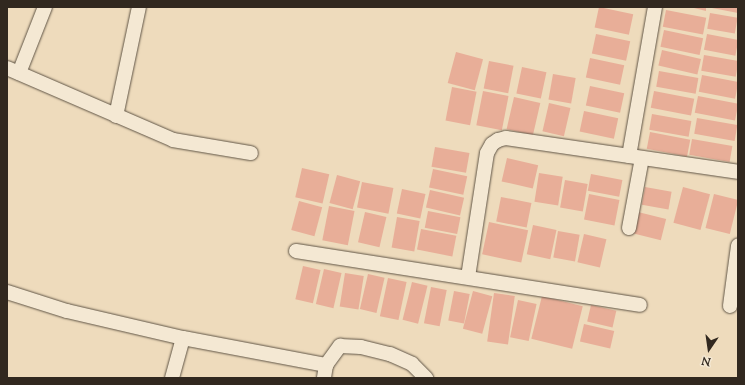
<!DOCTYPE html>
<html>
<head>
<meta charset="utf-8">
<style>
	body { margin:0 }
	#map { position:relative; width:745px; height:385px; overflow:hidden; background:#eedbbc; font-family:"Sorts Mill Goudy",serif }
	div>[style] { position:absolute }
	[style*='--x'] { left:calc(var(--x)*1px); top:calc(var(--y)*1px); width:calc(var(--w)*1px); rotate:calc(var(--a)*1deg) }
	.building>* { inset:0; background:#e8ae98; transform-origin:0 0 }
	.roads { filter:drop-shadow(0 0 1px #605546) drop-shadow(0 0 1px #605546) }
	.minor>* { height:14px; margin:-7px; padding:0 7px; transform-origin:7px; border-radius:7px; background:#f4e8d3 }
	span { translate:-50% -50%; white-space:nowrap; text-align:center; line-height:1.15; -webkit-text-stroke:4px #f4e8d3; paint-order:stroke }
	.frame { position:absolute; inset:0; border:8px solid #31281f; pointer-events:none }
	.north { position:absolute; left:689px; top:329px; width:40px; height:40px; -webkit-text-stroke:3px #f4e8d3; paint-order:stroke; rotate:193deg; font-size:11px; font-weight:700; line-height:16px; text-align:center; color:#31281f }
	.north::after { content:''; display:block; margin:auto; width:14px; height:18px; background:#31281f; clip-path:polygon(50% 0,100% 100%,50% 72%,0 100%) }
</style>
</head>
<body>
<div id="map">
	<div class="building">
		<i style="left:599px;top:7px;width:35px;height:21px;rotate:12deg"></i>
		<i style="clip-path:polygon(690px 7px,706px 7px,706px 11px)"></i>
		<i style="clip-path:polygon(712px 7px,738px 7px,738px 13px,712px 8px)"></i>
		<i style="left:666px;top:10px;width:41px;height:17px;rotate:11deg"></i>
		<i style="left:710px;top:13px;width:28px;height:16px;rotate:10deg"></i>
		<i style="left:664px;top:30px;width:40px;height:17px;rotate:12deg"></i>
		<i style="left:596px;top:34px;width:35px;height:20px;rotate:12deg"></i>
		<i style="left:707px;top:34px;width:32px;height:16px;rotate:11deg"></i>
		<i style="left:662px;top:50px;width:40px;height:16px;rotate:13deg"></i>
		<i style="left:456px;top:52px;width:28px;height:32px;rotate:15deg"></i>
		<i style="left:704px;top:55px;width:35px;height:16px;rotate:10deg"></i>
		<i style="left:590px;top:58px;width:35px;height:20px;rotate:12deg"></i>
		<i style="left:489px;top:61px;width:25px;height:28px;rotate:11deg"></i>
		<i style="left:522px;top:67px;width:25px;height:27px;rotate:12deg"></i>
		<i style="left:659px;top:71px;width:40px;height:16px;rotate:10deg"></i>
		<i style="left:553px;top:74px;width:23px;height:26px;rotate:10deg"></i>
		<i style="left:702px;top:75px;width:37px;height:17px;rotate:11deg"></i>
		<i style="left:590px;top:86px;width:35px;height:20px;rotate:12deg"></i>
		<i style="left:452px;top:87px;width:25px;height:34px;rotate:11deg"></i>
		<i style="left:483px;top:91px;width:26px;height:35px;rotate:11deg"></i>
		<i style="left:654px;top:91px;width:41px;height:17px;rotate:11deg"></i>
		<i style="left:698px;top:96px;width:41px;height:17px;rotate:11deg"></i>
		<i style="left:514px;top:97px;width:27px;height:33px;rotate:13deg"></i>
		<i style="left:549px;top:103px;width:22px;height:29px;rotate:13deg"></i>
		<i style="left:584px;top:111px;width:35px;height:21px;rotate:12deg"></i>
		<i style="left:652px;top:114px;width:40px;height:16px;rotate:10deg"></i>
		<i style="left:697px;top:118px;width:41px;height:16px;rotate:10deg"></i>
		<i style="left:650px;top:132px;width:41px;height:17px;rotate:11deg"></i>
		<i style="left:692px;top:139px;width:41px;height:16px;rotate:10deg"></i>
		<i style="left:435px;top:147px;width:35px;height:20px;rotate:10deg"></i>
		<i style="left:507px;top:158px;width:32px;height:24px;rotate:13deg"></i>
		<i style="left:302px;top:168px;width:28px;height:30px;rotate:13deg"></i>
		<i style="left:433px;top:169px;width:35px;height:19px;rotate:12deg"></i>
		<i style="left:539px;top:173px;width:24px;height:29px;rotate:9deg"></i>
		<i style="left:591px;top:174px;width:32px;height:17px;rotate:11deg"></i>
		<i style="left:337px;top:175px;width:24px;height:29px;rotate:15deg"></i>
		<i style="left:565px;top:180px;width:23px;height:28px;rotate:10deg"></i>
		<i style="left:362px;top:182px;width:32px;height:26px;rotate:11deg"></i>
		<i style="left:645px;top:187px;width:27px;height:18px;rotate:10deg"></i>
		<i style="left:683px;top:187px;width:28px;height:37px;rotate:15deg"></i>
		<i style="left:402px;top:189px;width:24px;height:25px;rotate:12deg"></i>
		<i style="left:430px;top:190px;width:35px;height:18px;rotate:13deg"></i>
		<i style="left:589px;top:194px;width:31px;height:26px;rotate:11deg"></i>
		<i style="left:714px;top:194px;width:25px;height:35px;rotate:14deg"></i>
		<i style="left:501px;top:197px;width:31px;height:25px;rotate:11deg"></i>
		<i style="left:299px;top:201px;width:24px;height:30px;rotate:15deg"></i>
		<i style="left:329px;top:206px;width:26px;height:35px;rotate:11deg"></i>
		<i style="left:428px;top:211px;width:33px;height:17px;rotate:11deg"></i>
		<i style="left:365px;top:212px;width:22px;height:31px;rotate:13deg"></i>
		<i style="left:638px;top:212px;width:29px;height:22px;rotate:14deg"></i>
		<i style="left:397px;top:217px;width:23px;height:31px;rotate:10deg"></i>
		<i style="left:489px;top:222px;width:40px;height:33px;rotate:12deg"></i>
		<i style="left:533px;top:225px;width:24px;height:30px;rotate:12deg"></i>
		<i style="left:421px;top:229px;width:36px;height:21px;rotate:11deg"></i>
		<i style="left:558px;top:231px;width:22px;height:27px;rotate:10deg"></i>
		<i style="left:584px;top:234px;width:23px;height:29px;rotate:13deg"></i>
		<i style="left:303px;top:266px;width:18px;height:34px;rotate:13deg"></i>
		<i style="left:324px;top:269px;width:18px;height:36px;rotate:13deg"></i>
		<i style="left:345px;top:273px;width:19px;height:34px;rotate:9deg"></i>
		<i style="left:368px;top:274px;width:17px;height:36px;rotate:13deg"></i>
		<i style="left:388px;top:278px;width:19px;height:39px;rotate:12deg"></i>
		<i style="left:412px;top:282px;width:16px;height:39px;rotate:14deg"></i>
		<i style="left:431px;top:287px;width:16px;height:37px;rotate:11deg"></i>
		<i style="left:454px;top:291px;width:16px;height:30px;rotate:11deg"></i>
		<i style="left:473px;top:291px;width:20px;height:39px;rotate:15deg"></i>
		<i style="left:494px;top:293px;width:21px;height:49px;rotate:8deg"></i>
		<i style="left:542px;top:296px;width:42px;height:44px;rotate:14deg"></i>
		<i style="left:518px;top:300px;width:19px;height:38px;rotate:12deg"></i>
		<i style="left:591px;top:305px;width:26px;height:17px;rotate:13deg"></i>
		<i style="left:584px;top:324px;width:31px;height:18px;rotate:13deg"></i>
	</div>
	<div class="roads">
		<div class="minor">
			<i style="--x:7;--y:68;--w:181;--a:23.4"></i>
			<i style="--x:173;--y:140;--w:79;--a:9.5"></i>
			<i style="--x:19;--y:73;--w:71;--a:-68.5"></i>
			<i style="--x:116;--y:116;--w:111;--a:-78.1"></i>
			<i style="--x:629;--y:156;--w:151;--a:-80.1"></i>
			<i style="--x:629;--y:228;--w:71;--a:-79.5"></i>
			<i style="--x:296;--y:251;--w:348;--a:8.9"></i>
			<i style="--x:468;--y:277;--w:125;--a:-81.3"></i>
			<i style="--x:487;--y:153;--w:10;--a:-61"></i>
			<i style="--x:492;--y:144;--w:7;--a:-34"></i>
			<i style="--x:498;--y:140;--w:8;--a:-14"></i>
			<i style="--x:506;--y:138;--w:234;--a:8.3"></i>
			<i style="--x:7;--y:292;--w:63;--a:17.6"></i>
			<i style="--x:67;--y:311;--w:119;--a:13.1"></i>
			<i style="--x:183;--y:338;--w:146;--a:10.7"></i>
			<i style="--x:326;--y:365;--w:13;--a:99"></i>
			<i style="--x:730;--y:306;--w:61;--a:-82.4"></i>
			<i style="--x:326;--y:365;--w:24;--a:-54"></i>
			<i style="--x:340;--y:346;--w:21;--a:3"></i>
			<i style="--x:361;--y:347;--w:30;--a:14"></i>
			<i style="--x:390;--y:354;--w:24;--a:24"></i>
			<i style="--x:412;--y:364;--w:20;--a:45"></i>
			<i style="--x:172;--y:378;--w:41;--a:-74.6"></i>
		</div>
	</div>
	<div class="frame"></div>
	<div class="north">N</div>
</div>
</body>
</html>
